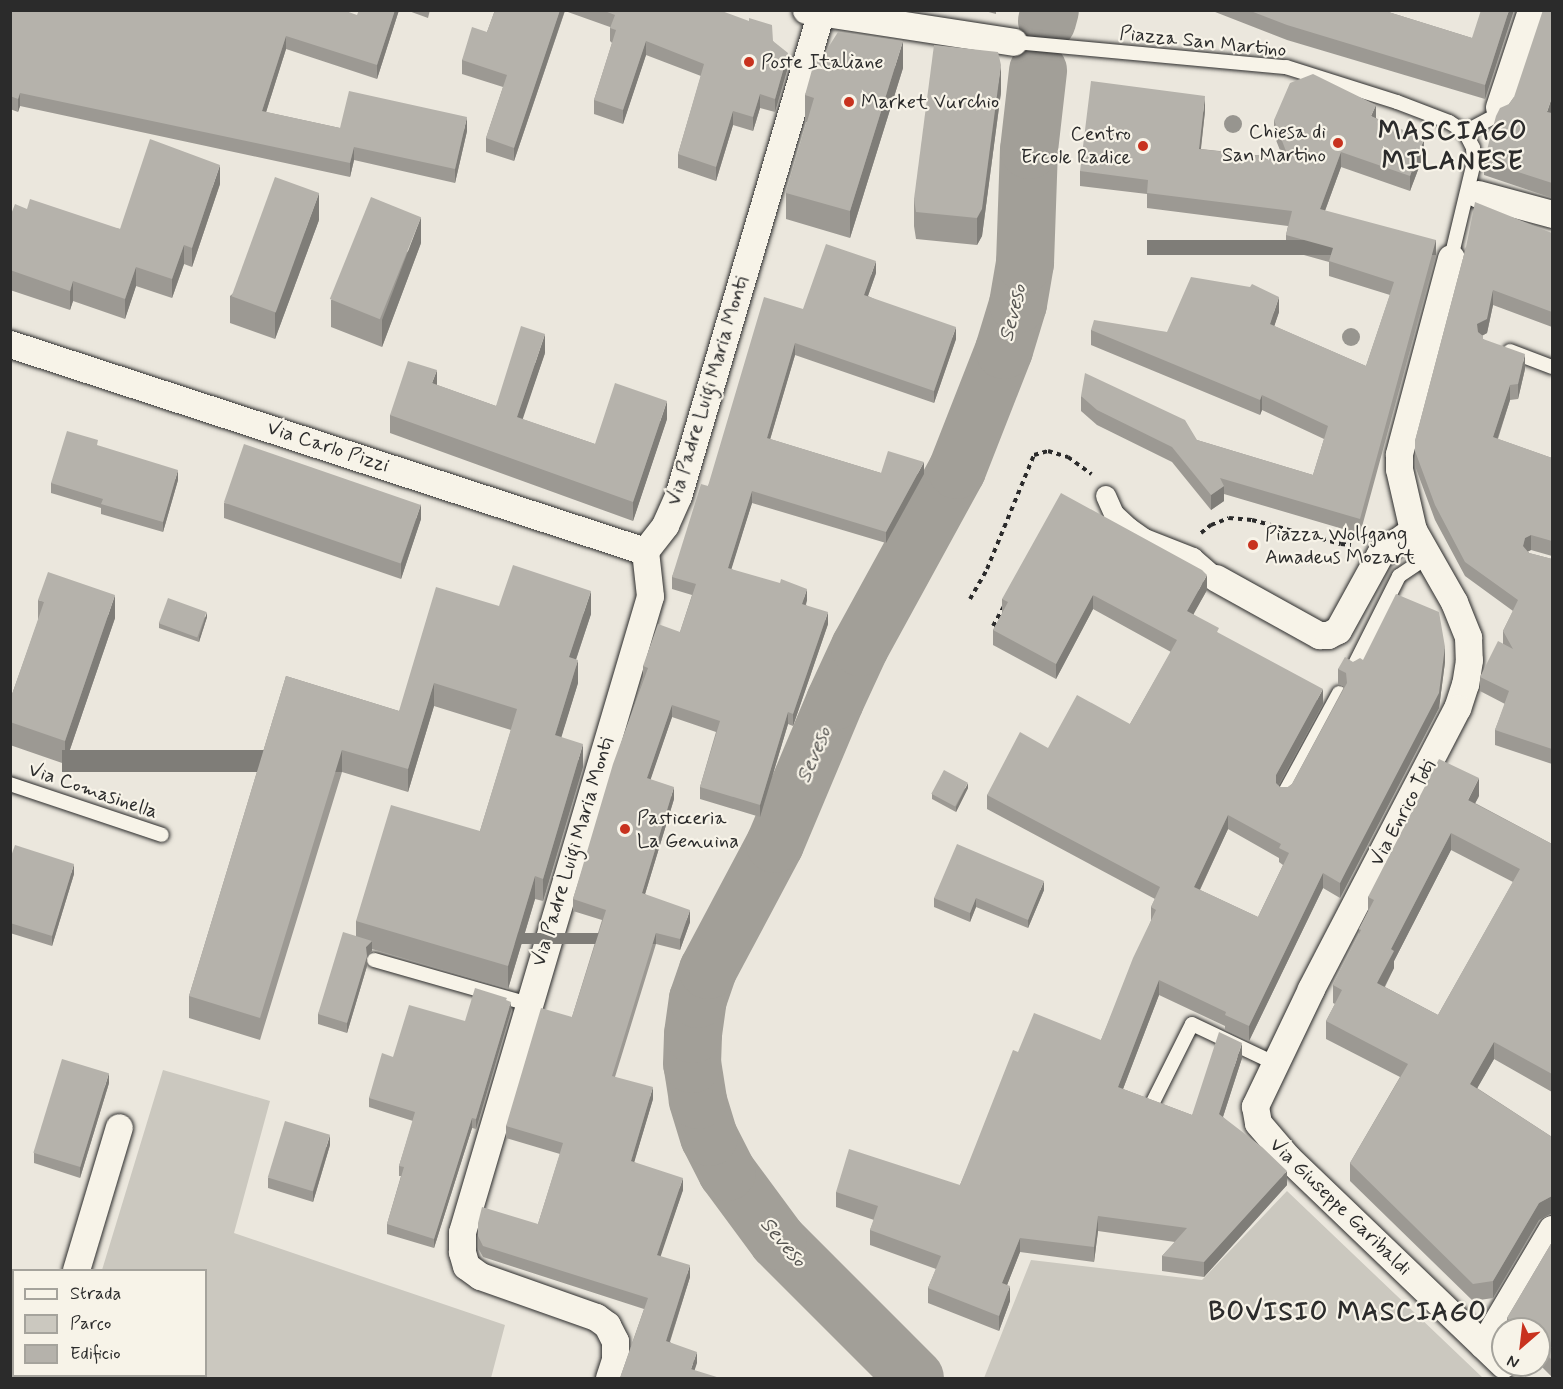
<!DOCTYPE html>
<html>
<head>
<meta charset="utf-8">
<style>
	body { margin:0 }
	#map { position:relative; width:1563px; height:1389px; overflow:hidden; background:#ebe7dd; font-family:Mynerve,sans-serif }
	div>[style] { position:absolute }
	[style*='--x'] { left:calc(var(--x)*1px); top:calc(var(--y)*1px); width:calc(var(--w)*1px); rotate:calc(var(--a)*1deg) }
	.green>* { inset:0; background:#cbc8bf }
	.river>* { height:58px; margin:-29px; padding:0 29px; transform-origin:29px; border-radius:29px; background:#a29f98 }
	.path>* { height:4px; margin-top:-2px; transform-origin:0; background:repeating-linear-gradient(90deg,#2b2b2b 0 4.5px,transparent 0 9px) }
	.roads { filter:drop-shadow(0 0 2px #2b2b2b) drop-shadow(0 0 2px #2b2b2b) }
	.service>* { height:14px; margin:-7px; padding:0 7px; transform-origin:7px; border-radius:7px; background:#f7f3e8 }
	.pedestrian>* { height:20px; margin:-10px; padding:0 10px; transform-origin:10px; border-radius:10px; background:#f7f3e8 }
	.minor>* { height:27px; margin:-13.5px; padding:0 13.5px; transform-origin:13.5px; border-radius:13.5px; background:#f7f3e8 }
	.trees>* { width:18px; height:18px; margin:-9px; border-radius:50%; background:#97958f }
	.wall>* { inset:0; background:#9c9993 }
	.shaded-wall>* { inset:0; background:#7f7d78; transform-origin:0 0 }
	.building>* { inset:0; background:#b5b2ab; transform-origin:0 0 }
	.dots>* { width:16px; height:16px; translate:-50% -50%; box-sizing:border-box; border:3px solid #f7f3e8; border-radius:50% }
	span { translate:-50% -50%; white-space:nowrap; text-align:center; line-height:1.15; -webkit-text-stroke:4.5px #f7f3e8; paint-order:stroke }
	.street-label { font-size:20px; color:#2b2b2b }
	.poi-label { font-size:20px; color:#2b2b2b }
	.left { translate:0 -50%; text-align:left }
	.right { translate:-100% -50%; text-align:right }
	.water-label { font-size:21px; color:#555451; font-style:italic }
	.district-label { font-size:26px; color:#2b2b2b; font-weight:700; letter-spacing:1.5px }
	.frame { position:absolute; inset:0; border:12px solid #2b2b2b; pointer-events:none }
	.legend { position:absolute; left:12px; top:1269px; width:195px; height:108px; box-sizing:border-box; background:#f7f3e8; border:2px solid #a5a39c; margin:0; padding:8px 10px; list-style:none; font-size:18px; color:#2b2b2b }
	.legend li { display:flex; align-items:center; gap:12px; height:30px }
	.legend b { width:30px; border:2px solid #a5a39c }
	.north { position:absolute; left:1491px; top:1317px; width:60px; height:60px; box-sizing:border-box; background:#f7f3e8; border:2px solid #a5a39c; border-radius:50%; rotate:208deg; font-size:16px; font-weight:700; line-height:24px; text-align:center; color:#2b2b2b }
	.north::after { content:''; display:block; margin:auto; width:21px; height:27px; background:#c8321e; clip-path:polygon(50% 0,100% 100%,50% 72%,0 100%) }
</style>
</head>
<body>
<div id="map">
	<div class="green">
		<i style="clip-path:polygon(163px 1070px,270px 1101px,234px 1233px,505px 1325px,491px 1378px,69px 1378px,70px 1376px,206px 1376px,206px 1270px,102px 1270px)"></i>
		<i style="clip-path:polygon(1287px 1191px,1483px 1378px,984px 1378px,1031px 1260px,1202px 1280px)"></i>
	</div>
	<div class="river">
		<i style="--x:1047;--y:21;--w:11;--a:-75"></i>
		<i style="--x:915;--y:1378;--w:194;--a:-135"></i>
		<i style="--x:778;--y:1241;--w:86;--a:-126.5"></i>
		<i style="--x:727;--y:1172;--w:39;--a:-117"></i>
		<i style="--x:709;--y:1137;--w:39;--a:-107"></i>
		<i style="--x:698;--y:1100;--w:36;--a:-99"></i>
		<i style="--x:692;--y:1064;--w:30;--a:-88"></i>
		<i style="--x:693;--y:1034;--w:35;--a:-82"></i>
		<i style="--x:698;--y:999;--w:31;--a:-71"></i>
		<i style="--x:708;--y:970;--w:143;--a:-62"></i>
		<i style="--x:775;--y:844;--w:155;--a:-67.2"></i>
		<i style="--x:835;--y:701;--w:60;--a:-65.2"></i>
		<i style="--x:860;--y:647;--w:202;--a:-61.3"></i>
		<i style="--x:957;--y:470;--w:129;--a:-68.6"></i>
		<i style="--x:1004;--y:350;--w:48;--a:-73.1"></i>
		<i style="--x:1018;--y:304;--w:42;--a:-80.3"></i>
		<i style="--x:1025;--y:263;--w:113;--a:-88"></i>
		<i style="--x:1029;--y:150;--w:80;--a:-83.5"></i>
	</div>
	<div class="path">
		<i style="--x:1201;--y:533;--w:13;--a:-39"></i>
		<i style="--x:1211;--y:525;--w:19;--a:-21"></i>
		<i style="--x:1229;--y:518;--w:23;--a:5"></i>
		<i style="--x:1252;--y:520;--w:92;--a:15.1"></i>
		<i style="--x:1341;--y:544;--w:10;--a:6"></i>
		<i style="--x:970;--y:599;--w:34;--a:-60"></i>
		<i style="--x:987;--y:569;--w:123;--a:-67.6"></i>
		<i style="--x:1034;--y:455;--w:15;--a:-16"></i>
		<i style="--x:1048;--y:451;--w:21;--a:17"></i>
		<i style="--x:1068;--y:457;--w:29;--a:36"></i>
		<i style="--x:993;--y:626;--w:23;--a:-61"></i>
	</div>
	<div class="roads">
		<div class="service">
			<i style="--x:1014;--y:42;--w:273;--a:5.3"></i>
			<i style="--x:1286;--y:67;--w:116;--a:17.5"></i>
			<i style="--x:1397;--y:102;--w:56;--a:21"></i>
			<i style="--x:1449;--y:122;--w:19;--a:32"></i>
			<i style="--x:1465;--y:132;--w:18;--a:63"></i>
			<i style="--x:1473;--y:148;--w:14;--a:86"></i>
			<i style="--x:1474;--y:162;--w:99;--a:103.5"></i>
			<i style="--x:1465;--y:132;--w:32;--a:-28"></i>
			<i style="--x:1493;--y:117;--w:12;--a:-59"></i>
			<i style="--x:1510;--y:351;--w:45;--a:20.9"></i>
			<i style="--x:1353;--y:668;--w:103;--a:-63.4"></i>
			<i style="--x:1399;--y:576;--w:34;--a:-34"></i>
			<i style="--x:10;--y:784;--w:160;--a:18.5"></i>
			<i style="--x:1284;--y:794;--w:115;--a:-61.4"></i>
			<i style="--x:374;--y:960;--w:160;--a:15.9"></i>
			<i style="--x:1153;--y:1102;--w:87;--a:-63.4"></i>
			<i style="--x:1192;--y:1024;--w:91;--a:25.4"></i>
		</div>
		<div class="pedestrian">
			<i style="--x:1106;--y:496;--w:20;--a:66"></i>
			<i style="--x:1114;--y:514;--w:21;--a:43"></i>
			<i style="--x:1129;--y:528;--w:19;--a:35"></i>
			<i style="--x:1145;--y:539;--w:52;--a:21.6"></i>
			<i style="--x:1193;--y:558;--w:30;--a:41"></i>
		</div>
		<div class="minor">
			<i style="--x:806;--y:10;--w:210;--a:8.7"></i>
			<i style="--x:1499;--y:107;--w:102;--a:-71.7"></i>
			<i style="--x:1478;--y:194;--w:77;--a:15.1"></i>
			<i style="--x:1451;--y:258;--w:203;--a:104.9"></i>
			<i style="--x:1399;--y:454;--w:15;--a:90"></i>
			<i style="--x:1399;--y:469;--w:63;--a:77.1"></i>
			<i style="--x:1413;--y:530;--w:83;--a:60.3"></i>
			<i style="--x:1454;--y:602;--w:38;--a:68"></i>
			<i style="--x:1468;--y:637;--w:23;--a:88"></i>
			<i style="--x:1469;--y:660;--w:24;--a:99"></i>
			<i style="--x:1465;--y:684;--w:25;--a:108"></i>
			<i style="--x:1457;--y:708;--w:317;--a:117.5"></i>
			<i style="--x:1311;--y:989;--w:130;--a:115.6"></i>
			<i style="--x:1255;--y:1106;--w:17;--a:80"></i>
			<i style="--x:1258;--y:1123;--w:46;--a:49.4"></i>
			<i style="--x:1288;--y:1158;--w:298;--a:43.8"></i>
			<i style="--x:10;--y:344;--w:668;--a:18.06"></i>
			<i style="--x:1216;--y:578;--w:118;--a:29"></i>
			<i style="--x:1319;--y:635;--w:9;--a:0"></i>
			<i style="--x:1328;--y:635;--w:11;--a:-27"></i>
			<i style="--x:1338;--y:630;--w:87;--a:-61.1"></i>
			<i style="--x:1380;--y:554;--w:41;--a:-36"></i>
			<i style="--x:76;--y:1270;--w:149;--a:-73.3"></i>
			<i style="--x:1483;--y:1345;--w:135;--a:-59.3"></i>
			<i style="--x:44;--y:1378;--w:2;--a:-63"></i>
			<i style="--x:609;--y:1378;--w:20;--a:-72"></i>
			<i style="--x:615;--y:1359;--w:18;--a:-90"></i>
			<i style="--x:615;--y:1341;--w:18;--a:-117"></i>
			<i style="--x:607;--y:1325;--w:14;--a:-144"></i>
			<i style="--x:596;--y:1317;--w:123;--a:-160.5"></i>
			<i style="--x:480;--y:1276;--w:17;--a:-144"></i>
			<i style="--x:466;--y:1266;--w:15;--a:-106"></i>
			<i style="--x:462;--y:1252;--w:20;--a:-90"></i>
			<i style="--x:462;--y:1232;--w:663;--a:-73.53"></i>
			<i style="--x:650;--y:596;--w:45;--a:-96.3"></i>
			<i style="--x:645;--y:551;--w:33;--a:-52"></i>
			<i style="--x:665;--y:525;--w:32;--a:-66"></i>
			<i style="--x:678;--y:496;--w:502;--a:-73.55"></i>
		</div>
	</div>
	<div class="trees">
		<i style="left:1233px;top:124px"></i>
		<i style="left:1351px;top:337px"></i>
	</div>
	<div class="wall">
		<i style="clip-path:polygon(10px 10px,357px 15px,399px 10px,377px 79px,286px 49px,266px 112px,340px 128px,467px 131px,455px 183px,354px 160px,350px 177px,20px 106px,18px 112px,10px 109px)"></i>
		<i style="clip-path:polygon(406px 10px,430px 10px,428px 18px)"></i>
		<i style="clip-path:polygon(495px 10px,719px 10px,773px 41px,788px 67px,775px 112px,760px 108px,753px 131px,733px 125px,716px 181px,678px 168px,678px 154px,701px 76px,646px 55px,623px 124px,594px 114px,594px 100px,612px 43px,610px 41px,610px 27px,565px 11px,514px 161px,486px 152px,486px 138px,503px 87px,462px 74px,462px 60px,487px 32px)"></i>
		<i style="clip-path:polygon(981px 10px,996px 10px,996px 14px)"></i>
		<i style="clip-path:polygon(1210px 10px,1382px 10px,1472px 38px,1514px 10px,1485px 99px,1287px 40px)"></i>
		<i style="clip-path:polygon(819px 62px,903px 68px,850px 238px,786px 219px,786px 193px,807px 122px,805px 122px,805px 95px)"></i>
		<i style="clip-path:polygon(1001px 92px,982px 236px,977px 245px,916px 239px,914px 226px,914px 199px)"></i>
		<i style="clip-path:polygon(1514px 97px,1552px 113px,1552px 198px,1484px 175px,1484px 161px,1509px 104px)"></i>
		<i style="clip-path:polygon(1205px 111px,1201px 149px,1283px 158px,1274px 135px,1274px 120px,1376px 118px,1424px 154px,1410px 191px,1341px 167px,1325px 211px,1436px 255px,1360px 534px,1224px 494px,1224px 501px,1211px 510px,1172px 462px,1097px 425px,1081px 411px,1081px 396px,1197px 440px,1313px 475px,1324px 439px,1262px 410px,1260px 415px,1091px 345px,1091px 330px,1167px 332px,1279px 312px,1274px 326px,1366px 366px,1390px 295px,1329px 276px,1329px 262px,1286px 250px,1286px 235px,1288px 226px,1147px 208px,1147px 194px,1080px 186px,1080px 171px)"></i>
		<i style="clip-path:polygon(220px 184px,192px 267px,184px 264px,172px 298px,136px 286px,125px 319px,73px 301px,70px 310px,10px 290px,10px 217px,27px 209px,120px 229px)"></i>
		<i style="clip-path:polygon(319px 220px,275px 339px,230px 323px,230px 296px)"></i>
		<i style="clip-path:polygon(1552px 233px,1552px 327px,1493px 305px,1487px 333px,1482px 336px,1483px 339px,1525px 369px,1518px 399px,1510px 400px,1498px 439px,1552px 458px,1552px 556px,1531px 550px,1528px 551px,1529px 553px,1552px 559px,1552px 764px,1495px 745px,1495px 730px,1505px 704px,1480px 691px,1480px 677px,1503px 644px,1503px 631px,1513px 611px,1465px 576px,1435px 520px,1415px 466px,1415px 441px,1466px 247px)"></i>
		<i style="clip-path:polygon(421px 243px,382px 347px,331px 327px,331px 300px)"></i>
		<i style="clip-path:polygon(876px 273px,868px 296px,956px 339px,934px 403px,795px 355px,770px 439px,881px 473px,924px 474px,886px 543px,752px 503px,731px 569px,807px 600px,806px 605px,828px 624px,793px 726px,788px 724px,760px 817px,700px 799px,700px 787px,716px 732px,672px 717px,650px 780px,674px 799px,645px 894px,690px 922px,680px 950px,656px 944px,615px 1077px,653px 1099px,634px 1162px,683px 1190px,660px 1256px,690px 1277px,670px 1342px,697px 1363px,620px 1378px,644px 1309px,483px 1257px,478px 1248px,478px 1223px,538px 1224px,560px 1154px,506px 1138px,506px 1126px,572px 1017px,602px 920px,573px 911px,573px 899px,643px 678px,643px 666px,680px 632px,692px 595px,672px 589px,672px 577px,708px 486px,803px 309px)"></i>
		<i style="clip-path:polygon(545px 353px,522px 419px,595px 444px,667px 419px,633px 521px,390px 433px,390px 415px,437px 385px,496px 406px)"></i>
		<i style="clip-path:polygon(98px 446px,178px 480px,163px 532px,101px 514px,101px 508px,51px 493px,51px 483px)"></i>
		<i style="clip-path:polygon(224px 503px,421px 519px,401px 579px,224px 518px)"></i>
		<i style="clip-path:polygon(evenodd,1207px 590px,1193px 614px,1219px 634px,1323px 704px,1278px 786px,1280px 787px,1288px 787px,1292px 784px,1344px 687px,1338px 684px,1338px 669px,1353px 662px,1363px 660px,1445px 662px,1439px 708px,1340px 898px,1323px 888px,1249px 1041px,1225px 1030px,1225px 1026px,1159px 995px,1123px 1089px,1192px 1115px,1242px 1058px,1223px 1117px,1287px 1185px,1204px 1277px,1162px 1271px,1162px 1256px,1175px 1242px,1098px 1231px,1094px 1262px,1020px 1252px,1007px 1285px,1010px 1301px,999px 1331px,928px 1303px,928px 1288px,936px 1269px,870px 1245px,870px 1230px,874px 1220px,836px 1207px,836px 1192px,960px 1185px,1018px 1052px,1101px 1040px,1151px 921px,1151px 907px,1155px 899px,987px 809px,987px 795px,1048px 748px,1130px 724px,1171px 652px,1093px 609px,1056px 679px,993px 645px,993px 630px,1002px 614px,1002px 599px,1207px 590px,1228px 829px,1279px 858px,1279px 862px,1283px 865px,1258px 917px,1200px 890px,1228px 829px)"></i>
		<i style="clip-path:polygon(38px 600px,115px 618px,65px 764px,10px 745px,10px 700px,38px 621px)"></i>
		<i style="clip-path:polygon(499px 606px,591px 614px,576px 660px,578px 683px,561px 737px,583px 767px,543px 901px,535px 899px,508px 989px,372px 949px,372px 951px,367px 955px,367px 966px,347px 1033px,318px 1024px,318px 1014px,356px 936px,356px 921px,480px 831px,511px 730px,434px 706px,408px 792px,342px 772px,260px 1040px,189px 1018px,189px 996px,286px 676px,399px 711px)"></i>
		<i style="clip-path:polygon(207px 617px,199px 642px,159px 628px,159px 623px)"></i>
		<i style="clip-path:polygon(968px 788px,956px 812px,932px 799px,932px 794px)"></i>
		<i style="clip-path:polygon(evenodd,1479px 796px,1475px 803px,1552px 844px,1552px 1092px,1494px 1059px,1477px 1088px,1552px 1137px,1552px 1214px,1539px 1220px,1493px 1298px,1473px 1301px,1350px 1181px,1350px 1163px,1400px 1077px,1326px 1039px,1326px 1021px,1335px 1004px,1333px 1003px,1333px 985px,1359px 935px,1359px 929px,1368px 911px,1368px 897px,1479px 796px,1451px 850px,1513px 882px,1438px 1015px,1385px 987px,1394px 968px,1394px 961px,1451px 850px)"></i>
		<i style="clip-path:polygon(10px 859px,74px 874px,52px 946px,10px 933px)"></i>
		<i style="clip-path:polygon(1044px 890px,1028px 928px,976px 907px,970px 922px,934px 907px,934px 898px)"></i>
		<i style="clip-path:polygon(507px 1001px,511px 1011px,476px 1129px,472px 1128px,434px 1248px,387px 1234px,387px 1224px,401px 1176px,399px 1176px,399px 1166px,413px 1121px,369px 1107px,369px 1098px,393px 1057px)"></i>
		<i style="clip-path:polygon(109px 1083px,80px 1178px,34px 1163px,34px 1153px)"></i>
		<i style="clip-path:polygon(330px 1145px,313px 1202px,268px 1188px,268px 1178px)"></i>
		<i style="clip-path:polygon(1552px 1242px,1552px 1377px,1539px 1364px,1539px 1329px,1507px 1329px,1507px 1318px)"></i>
	</div>
	<div class="shaded-wall">
		<i style="clip-path:polygon(395px 10px,399px 10px,377px 79px,377px 65px)"></i>
		<i style="clip-path:polygon(560px 10px,565px 10px,514px 161px,514px 148px)"></i>
		<i style="clip-path:polygon(1509px 10px,1514px 10px,1485px 99px,1485px 85px)"></i>
		<i style="clip-path:polygon(286px 36px,286px 49px,262px 125px,262px 111px)"></i>
		<i style="clip-path:polygon(646px 41px,646px 55px,623px 124px,623px 110px)"></i>
		<i style="clip-path:polygon(903px 41px,903px 68px,850px 238px,850px 211px)"></i>
		<i style="clip-path:polygon(788px 53px,788px 67px,775px 112px,775px 99px)"></i>
		<i style="clip-path:polygon(1001px 65px,1001px 92px,982px 236px,977px 245px,977px 218px)"></i>
		<i style="clip-path:polygon(20px 93px,20px 106px,18px 112px,18px 99px)"></i>
		<i style="clip-path:polygon(760px 94px,760px 108px,753px 131px,753px 117px)"></i>
		<i style="clip-path:polygon(1205px 96px,1205px 111px,1199px 164px,1199px 149px)"></i>
		<i style="clip-path:polygon(1552px 97px,1552px 112px,1547px 127px,1547px 112px)"></i>
		<i style="clip-path:polygon(1376px 105px,1376px 120px,1371px 116px)"></i>
		<i style="clip-path:polygon(733px 111px,733px 125px,716px 181px,716px 167px)"></i>
		<i style="clip-path:polygon(467px 117px,467px 131px,455px 183px,455px 169px)"></i>
		<i style="clip-path:polygon(1424px 139px,1424px 154px,1410px 191px,1410px 176px)"></i>
		<i style="clip-path:polygon(354px 147px,354px 160px,350px 177px,350px 163px)"></i>
		<i style="clip-path:polygon(1341px 152px,1341px 167px,1320px 224px,1320px 209px)"></i>
		<i style="clip-path:polygon(220px 165px,220px 184px,192px 267px,192px 248px)"></i>
		<i style="clip-path:polygon(319px 193px,319px 220px,275px 339px,275px 312px)"></i>
		<i style="clip-path:polygon(421px 217px,421px 243px,382px 347px,382px 320px)"></i>
		<i style="left:1436px;top:240px;width:15px;height:289px;rotate:90deg"></i>
		<i style="clip-path:polygon(184px 245px,184px 264px,172px 298px,172px 279px)"></i>
		<i style="clip-path:polygon(876px 261px,876px 273px,864px 307px,864px 295px)"></i>
		<i style="clip-path:polygon(136px 267px,136px 286px,125px 319px,125px 299px)"></i>
		<i style="clip-path:polygon(73px 281px,73px 301px,70px 310px,70px 291px)"></i>
		<i style="clip-path:polygon(1493px 290px,1493px 305px,1487px 333px,1477px 338px,1477px 324px)"></i>
		<i style="clip-path:polygon(1279px 297px,1279px 312px,1270px 339px,1270px 324px)"></i>
		<i style="clip-path:polygon(956px 327px,956px 339px,934px 403px,934px 391px)"></i>
		<i style="clip-path:polygon(545px 334px,545px 353px,517px 436px,517px 417px)"></i>
		<i style="clip-path:polygon(795px 343px,795px 355px,767px 450px,767px 438px)"></i>
		<i style="clip-path:polygon(1525px 354px,1525px 369px,1518px 399px,1518px 384px)"></i>
		<i style="clip-path:polygon(437px 370px,437px 389px,432px 383px)"></i>
		<i style="clip-path:polygon(1510px 385px,1510px 400px,1493px 452px,1493px 437px)"></i>
		<i style="clip-path:polygon(1262px 395px,1262px 410px,1260px 415px,1260px 400px)"></i>
		<i style="clip-path:polygon(667px 401px,667px 419px,633px 521px,633px 502px)"></i>
		<i style="clip-path:polygon(924px 462px,924px 474px,886px 543px,886px 532px)"></i>
		<i style="clip-path:polygon(178px 470px,178px 480px,163px 532px,163px 522px)"></i>
		<i style="clip-path:polygon(1224px 486px,1224px 501px,1211px 510px,1211px 495px)"></i>
		<i style="clip-path:polygon(752px 491px,752px 503px,728px 580px,728px 568px)"></i>
		<i style="clip-path:polygon(421px 504px,421px 519px,401px 579px,401px 564px)"></i>
		<i style="clip-path:polygon(1531px 535px,1531px 550px,1525px 553px,1523px 546px,1525px 538px)"></i>
		<i style="clip-path:polygon(1207px 575px,1207px 590px,1187px 626px,1187px 611px)"></i>
		<i style="clip-path:polygon(807px 589px,807px 600px,802px 615px,802px 604px)"></i>
		<i style="clip-path:polygon(591px 591px,591px 614px,569px 680px,569px 657px)"></i>
		<i style="clip-path:polygon(115px 595px,115px 618px,65px 764px,65px 741px)"></i>
		<i style="clip-path:polygon(1093px 595px,1093px 609px,1056px 679px,1056px 664px)"></i>
		<i style="clip-path:polygon(207px 612px,207px 617px,199px 642px,199px 637px)"></i>
		<i style="clip-path:polygon(828px 612px,828px 624px,793px 726px,793px 714px)"></i>
		<i style="clip-path:polygon(1445px 647px,1445px 662px,1439px 708px,1340px 898px,1340px 883px)"></i>
		<i style="clip-path:polygon(578px 660px,578px 683px,555px 758px,555px 735px)"></i>
		<i style="clip-path:polygon(434px 683px,434px 706px,408px 792px,408px 769px)"></i>
		<i style="clip-path:polygon(1323px 689px,1323px 704px,1276px 790px,1276px 775px)"></i>
		<i style="clip-path:polygon(672px 705px,672px 717px,647px 790px,647px 778px)"></i>
		<i style="clip-path:polygon(788px 712px,788px 724px,760px 817px,760px 805px)"></i>
		<i style="clip-path:polygon(583px 744px,583px 767px,543px 901px,543px 879px)"></i>
		<i style="left:342px;top:750px;width:22px;height:280px;rotate:90deg"></i>
		<i style="clip-path:polygon(1479px 778px,1479px 796px,1468px 817px,1468px 800px)"></i>
		<i style="clip-path:polygon(968px 783px,968px 788px,956px 812px,956px 807px)"></i>
		<i style="clip-path:polygon(674px 787px,674px 799px,642px 904px,642px 893px)"></i>
		<i style="clip-path:polygon(1228px 815px,1228px 829px,1194px 902px,1194px 887px)"></i>
		<i style="clip-path:polygon(1451px 833px,1451px 850px,1394px 961px,1394px 968px,1377px 1001px,1377px 983px,1391px 949px)"></i>
		<i style="clip-path:polygon(74px 864px,74px 874px,52px 946px,52px 936px)"></i>
		<i style="clip-path:polygon(1323px 873px,1323px 888px,1249px 1041px,1249px 1026px)"></i>
		<i style="clip-path:polygon(535px 876px,535px 899px,508px 989px,508px 966px)"></i>
		<i style="clip-path:polygon(1044px 881px,1044px 890px,1028px 928px,1028px 920px)"></i>
		<i style="clip-path:polygon(976px 898px,976px 907px,970px 922px,970px 913px)"></i>
		<i style="clip-path:polygon(690px 910px,690px 922px,680px 950px,680px 939px)"></i>
		<i style="left:656px;top:933px;width:11px;height:150px;rotate:90deg"></i>
		<i style="clip-path:polygon(372px 941px,372px 951px,366px 957px,366px 947px)"></i>
		<i style="clip-path:polygon(367px 956px,367px 966px,347px 1033px,347px 1023px)"></i>
		<i style="clip-path:polygon(1159px 980px,1159px 995px,1118px 1102px,1118px 1087px)"></i>
		<i style="clip-path:polygon(511px 1002px,511px 1011px,476px 1129px,476px 1119px)"></i>
		<i style="clip-path:polygon(1494px 1042px,1494px 1059px,1470px 1101px,1470px 1084px)"></i>
		<i style="clip-path:polygon(1242px 1043px,1242px 1058px,1219px 1129px,1219px 1114px)"></i>
		<i style="clip-path:polygon(109px 1073px,109px 1083px,80px 1178px,80px 1168px)"></i>
		<i style="clip-path:polygon(653px 1087px,653px 1099px,631px 1173px,631px 1161px)"></i>
		<i style="clip-path:polygon(472px 1118px,472px 1128px,434px 1248px,434px 1239px)"></i>
		<i style="clip-path:polygon(330px 1135px,330px 1145px,313px 1202px,313px 1192px)"></i>
		<i style="clip-path:polygon(1287px 1171px,1287px 1185px,1204px 1277px,1204px 1262px)"></i>
		<i style="clip-path:polygon(683px 1178px,683px 1190px,657px 1267px,657px 1255px)"></i>
		<i style="clip-path:polygon(1552px 1196px,1552px 1213px,1539px 1220px,1493px 1298px,1493px 1281px,1539px 1203px)"></i>
		<i style="clip-path:polygon(1098px 1216px,1098px 1231px,1094px 1262px,1094px 1247px)"></i>
		<i style="clip-path:polygon(1020px 1238px,1020px 1252px,1002px 1298px,1002px 1283px)"></i>
		<i style="clip-path:polygon(690px 1265px,690px 1277px,666px 1353px,666px 1341px)"></i>
		<i style="clip-path:polygon(1010px 1286px,1010px 1301px,999px 1331px,999px 1316px)"></i>
		<i style="clip-path:polygon(697px 1352px,697px 1363px,692px 1378px,691px 1369px)"></i>
	</div>
	<div class="building">
		<i style="clip-path:polygon(10px 10px,343px 10px,357px 15px,359px 10px,395px 10px,377px 65px,286px 36px,262px 111px,340px 128px,349px 91px,467px 117px,455px 169px,354px 147px,350px 163px,20px 93px,18px 99px,10px 96px)"></i>
		<i style="clip-path:polygon(495px 10px,560px 10px,514px 148px,486px 138px,507px 75px,462px 60px,472px 27px,487px 32px)"></i>
		<i style="clip-path:polygon(602px 10px,719px 10px,749px 21px,749px 18px,772px 25px,773px 41px,788px 53px,775px 99px,760px 94px,753px 117px,733px 111px,716px 167px,678px 154px,704px 64px,646px 41px,623px 110px,594px 100px,616px 30px,610px 28px,615px 15px)"></i>
		<i style="clip-path:polygon(1248px 10px,1382px 10px,1472px 38px,1481px 10px,1509px 10px,1485px 85px,1287px 25px)"></i>
		<i style="clip-path:polygon(1543px 10px,1552px 10px,1552px 97px,1547px 112px,1552px 113px,1552px 183px,1484px 161px,1496px 116px,1500px 108px,1509px 104px,1514px 97px)"></i>
		<i style="clip-path:polygon(838px 32px,903px 41px,850px 211px,786px 193px,814px 98px,805px 95px,815px 59px,819px 62px)"></i>
		<i style="clip-path:polygon(934px 45px,998px 52px,1001px 65px,982px 209px,977px 218px,916px 212px,914px 199px)"></i>
		<i style="clip-path:polygon(1313px 74px,1376px 105px,1371px 116px,1424px 139px,1410px 176px,1341px 152px,1320px 209px,1436px 240px,1360px 519px,1220px 478px,1224px 486px,1211px 495px,1172px 447px,1097px 410px,1081px 396px,1085px 373px,1185px 420px,1197px 440px,1313px 475px,1328px 426px,1262px 395px,1260px 400px,1091px 330px,1094px 320px,1167px 332px,1191px 277px,1250px 287px,1252px 284px,1279px 297px,1270px 324px,1366px 366px,1394px 282px,1329px 261px,1333px 248px,1286px 235px,1292px 211px,1147px 193px,1148px 180px,1080px 171px,1091px 81px,1205px 96px,1199px 149px,1289px 159px,1274px 120px,1290px 83px)"></i>
		<i style="clip-path:polygon(150px 139px,220px 165px,192px 248px,184px 245px,172px 279px,136px 267px,125px 299px,73px 281px,70px 291px,10px 270px,10px 217px,15px 204px,27px 209px,30px 199px,120px 229px)"></i>
		<i style="left:275px;top:177px;width:47px;height:127px;rotate:20deg"></i>
		<i style="left:371px;top:197px;width:54px;height:110px;rotate:22deg"></i>
		<i style="clip-path:polygon(1475px 202px,1552px 233px,1552px 312px,1493px 290px,1487px 319px,1477px 324px,1478px 332px,1483px 336px,1483px 339px,1525px 354px,1518px 384px,1510px 385px,1493px 437px,1552px 458px,1552px 541px,1531px 535px,1525px 538px,1523px 546px,1529px 553px,1552px 559px,1552px 749px,1495px 730px,1509px 691px,1480px 677px,1498px 641px,1513px 649px,1503px 631px,1518px 600px,1465px 562px,1435px 505px,1415px 451px,1415px 441px,1466px 247px)"></i>
		<i style="clip-path:polygon(826px 244px,876px 261px,864px 295px,956px 327px,934px 391px,795px 343px,767px 438px,881px 473px,888px 451px,924px 462px,886px 532px,752px 491px,728px 568px,780px 583px,781px 579px,807px 589px,802px 604px,828px 612px,793px 714px,788px 712px,760px 805px,700px 787px,720px 721px,672px 705px,647px 778px,674px 787px,642px 893px,690px 910px,680px 939px,656px 933px,612px 1076px,653px 1087px,631px 1161px,683px 1178px,657px 1255px,690px 1265px,666px 1341px,697px 1352px,691px 1369px,720px 1378px,620px 1378px,648px 1298px,483px 1246px,478px 1236px,478px 1223px,482px 1207px,538px 1224px,563px 1143px,506px 1126px,541px 1008px,572px 1017px,606px 910px,573px 899px,613px 764px,648px 668px,643px 666px,658px 624px,680px 632px,696px 584px,672px 577px,701px 484px,708px 486px,764px 297px,803px 309px)"></i>
		<i style="clip-path:polygon(521px 326px,545px 334px,517px 417px,595px 444px,615px 383px,667px 401px,633px 502px,390px 415px,408px 361px,437px 370px,432px 383px,496px 406px)"></i>
		<i style="clip-path:polygon(67px 431px,98px 440px,97px 445px,178px 470px,163px 522px,101px 504px,103px 499px,51px 483px)"></i>
		<i style="left:244px;top:444px;width:187px;height:62px;rotate:19deg"></i>
		<i style="clip-path:polygon(evenodd,1061px 493px,1202px 570px,1207px 575px,1187px 611px,1219px 628px,1217px 632px,1323px 689px,1276px 775px,1276px 783px,1280px 787px,1288px 787px,1292px 784px,1347px 683px,1346px 673px,1338px 669px,1345px 657px,1353px 662px,1360px 658px,1363px 660px,1396px 594px,1439px 612px,1445px 647px,1439px 693px,1340px 883px,1323px 873px,1249px 1026px,1225px 1015px,1226px 1012px,1159px 980px,1118px 1087px,1192px 1115px,1219px 1032px,1242px 1043px,1219px 1114px,1262px 1147px,1287px 1171px,1204px 1262px,1162px 1256px,1187px 1228px,1098px 1216px,1094px 1247px,1020px 1238px,1002px 1283px,1010px 1286px,999px 1316px,928px 1288px,941px 1256px,870px 1230px,878px 1206px,836px 1192px,849px 1149px,960px 1185px,1013px 1050px,1018px 1052px,1034px 1013px,1101px 1040px,1133px 958px,1156px 910px,1151px 907px,1160px 887px,987px 795px,1020px 732px,1048px 748px,1077px 695px,1130px 724px,1177px 640px,1093px 595px,1056px 664px,993px 630px,1008px 602px,1002px 599px,1061px 493px,1228px 815px,1281px 844px,1279px 848px,1289px 853px,1258px 917px,1194px 887px,1228px 815px)"></i>
		<i style="clip-path:polygon(513px 565px,591px 591px,569px 657px,578px 660px,555px 735px,583px 744px,543px 879px,535px 876px,508px 966px,356px 921px,391px 805px,480px 831px,517px 709px,434px 683px,408px 769px,342px 750px,260px 1018px,189px 996px,286px 676px,399px 711px,436px 587px,499px 606px)"></i>
		<i style="clip-path:polygon(48px 572px,115px 595px,65px 741px,10px 722px,10px 700px,44px 602px,38px 600px)"></i>
		<i style="left:168px;top:598px;width:41px;height:27px;rotate:20deg"></i>
		<i style="clip-path:polygon(evenodd,1439px 759px,1479px 778px,1468px 800px,1552px 844px,1552px 1074px,1494px 1042px,1470px 1084px,1552px 1137px,1552px 1196px,1539px 1203px,1493px 1281px,1473px 1284px,1350px 1163px,1408px 1064px,1326px 1021px,1342px 990px,1333px 985px,1361px 930px,1359px 929px,1374px 900px,1368px 897px,1439px 759px,1451px 833px,1520px 869px,1438px 1015px,1377px 983px,1394px 951px,1391px 949px,1451px 833px)"></i>
		<i style="left:944px;top:770px;width:27px;height:27px;rotate:28deg"></i>
		<i style="clip-path:polygon(957px 844px,1044px 881px,1028px 920px,976px 898px,970px 913px,934px 898px)"></i>
		<i style="clip-path:polygon(15px 845px,74px 864px,52px 936px,10px 923px,10px 859px)"></i>
		<i style="clip-path:polygon(343px 932px,372px 941px,366px 947px,367px 956px,347px 1023px,318px 1014px)"></i>
		<i style="clip-path:polygon(475px 988px,507px 998px,506px 1000px,511px 1002px,476px 1119px,472px 1118px,434px 1239px,387px 1224px,404px 1167px,399px 1166px,415px 1112px,369px 1098px,382px 1053px,393px 1057px,409px 1005px,465px 1021px)"></i>
		<i style="left:62px;top:1059px;width:49px;height:98px;rotate:17deg"></i>
		<i style="left:285px;top:1121px;width:47px;height:59px;rotate:17deg"></i>
		<i style="clip-path:polygon(1552px 1242px,1552px 1360px,1539px 1347px,1539px 1329px,1519px 1329px,1507px 1318px)"></i>
		<i style="clip-path:polygon(10px 1296px,14px 1297px,14px 1376px,25px 1376px,24px 1378px,10px 1378px)"></i>
	</div>
	<div class="dots">
		<i style="left:749px;top:62px;background:#c8321e"></i>
		<i style="left:849px;top:102px;background:#c8321e"></i>
		<i style="left:1338px;top:143px;background:#c8321e"></i>
		<i style="left:1143px;top:146px;background:#c8321e"></i>
		<i style="left:1253px;top:545px;background:#c8321e"></i>
		<i style="left:625px;top:829px;background:#c8321e"></i>
	</div>
	<div class="street-label">
		<span style="left:1203px;top:42px;rotate:6deg">Piazza San Martino</span>
		<span style="left:708px;top:391px;rotate:-73deg">Via Padre Luigi Maria Monti</span>
		<span style="left:328px;top:447px;rotate:18deg">Via Carlo Pizzi</span>
		<span style="left:93px;top:791px;rotate:19deg">Via Comasinella</span>
		<span style="left:1403px;top:813px;rotate:-62deg">Via Enrico Toti</span>
		<span style="left:573px;top:852px;rotate:-73deg">Via Padre Luigi Maria Monti</span>
		<span style="left:1340px;top:1207px;rotate:44deg">Via Giuseppe Garibaldi</span>
	</div>
	<div class="poi-label">
		<span class="left" style="left:761px;top:62px">Poste Italiane</span>
		<span class="left" style="left:861px;top:102px">Market Vurchio</span>
		<span class="right" style="left:1326px;top:144px">Chiesa di<br>San Martino</span>
		<span class="right" style="left:1131px;top:146px">Centro<br>Ercole Radice</span>
		<span class="left" style="left:1265px;top:546px">Piazza Wolfgang<br>Amadeus Mozart</span>
		<span class="left" style="left:637px;top:830px">Pasticceria<br>La Genuina</span>
	</div>
	<div class="water-label">
		<span style="left:1013px;top:313px;rotate:-76deg">Seveso</span>
		<span style="left:814px;top:755px;rotate:-67deg">Seveso</span>
		<span style="left:783px;top:1242px;rotate:49deg">Seveso</span>
	</div>
	<div class="district-label">
		<span style="left:1453px;top:148px">MASCIAGO<br>MILANESE</span>
		<span style="left:1348px;top:1314px">BOVISIO MASCIAGO</span>
	</div>
	<div class="frame"></div>
	<ul class="legend">
	<li><b style="height:8px;background:#f7f3e8"></b>Strada</li>
	<li><b style="height:16px;background:#cbc8bf"></b>Parco</li>
	<li><b style="height:16px;background:#b5b2ab"></b>Edificio</li>
	</ul>
	<div class="north">N</div>
</div>
</body>
</html>
